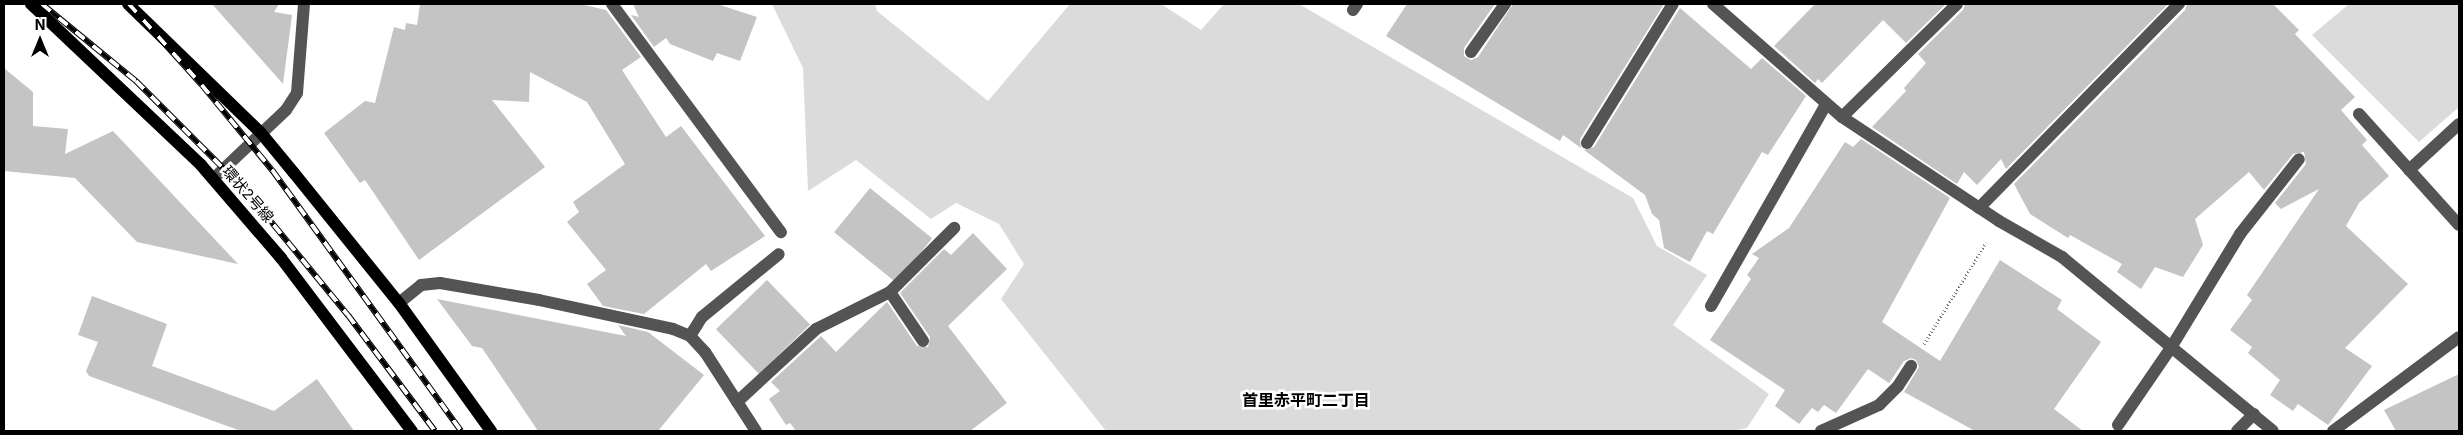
<!DOCTYPE html>
<html>
<head>
<meta charset="utf-8">
<style>
	body { margin:0 }
	#map { position:relative; width:2463px; height:435px; overflow:hidden; background:#fff; font-family:Inter,"Noto Sans JP",sans-serif }
	div>[style] { position:absolute }
	[style*='--x'] { left:calc(var(--x)*1px); top:calc(var(--y)*1px); width:calc(var(--w)*1px); rotate:calc(var(--a)*1deg) }
	.green>* { inset:0; background:#dbdbdb }
	.building>* { inset:0; background:#c4c4c4; transform-origin:0 0 }
	.path>* { height:3px; margin-top:-1.5px; transform-origin:0; background:repeating-linear-gradient(90deg,#767676 0 1px,transparent 0 3.5px) }
	.minor>* { height:12px; margin:-6px; padding:0 6px; transform-origin:6px; border-radius:6px; background:#545454 }
	.major>* { height:12px; margin:-6px; padding:0 6px; transform-origin:6px; border-radius:6px; background:#000 }
	.rail>* { height:5.5px; margin-top:-2.75px; transform-origin:0; background:repeating-linear-gradient(90deg,#fff 0 11px,#000 0 22px); box-sizing:border-box; border-block:1px solid #000 }
	span { translate:-50% -50%; white-space:nowrap; text-align:center; line-height:1.15; -webkit-text-stroke:5px #fff; paint-order:stroke }
	.street-label { font-size:15px; color:#000 }
	.neighbourhood-label { font-size:16px; color:#000; font-weight:700 }
	.frame { position:absolute; inset:0; border:5px solid #000; pointer-events:none }
	.north { position:absolute; left:15px; top:15px; width:50px; height:50px; -webkit-text-stroke:4px #fff; paint-order:stroke; rotate:0deg; font-size:14px; font-weight:700; line-height:20px; text-align:center; color:#000 }
	.north::after { content:''; display:block; margin:auto; width:18px; height:22px; background:#000; clip-path:polygon(50% 0,100% 100%,50% 72%,0 100%) }
</style>
</head>
<body>
<div id="map">
	<div class="green">
		<i style="clip-path:polygon(772px 4px,875px 4px,877px 11px,988px 101px,1070px 4px,1161px 4px,1201px 30px,1224px 4px,1299px 4px,1633px 198px,1657px 246px,1707px 275px,1673px 325px,1769px 394px,1747px 428px,1732px 431px,1106px 431px,1001px 299px,1024px 264px,999px 224px,956px 203px,931px 219px,856px 160px,808px 191px,803px 68px)"></i>
		<i style="clip-path:polygon(2349px 4px,2459px 4px,2459px 107px,2419px 142px,2312px 35px)"></i>
	</div>
	<div class="building">
		<i style="clip-path:polygon(212px 4px,279px 4px,274px 12px,292px 15px,283px 84px)"></i>
		<i style="clip-path:polygon(420px 4px,580px 4px,606px 10px,641px 57px,622px 70px,666px 137px,681px 126px,765px 236px,711px 271px,706px 264px,644px 314px,603px 306px,587px 284px,606px 270px,567px 222px,579px 212px,573px 202px,625px 164px,587px 102px,530px 72px,529px 102px,492px 100px,545px 167px,419px 260px,365px 180px,360px 183px,324px 133px,365px 101px,375px 103px,394px 27px,405px 30px,406px 23px,417px 25px)"></i>
		<i style="clip-path:polygon(633px 4px,717px 4px,757px 17px,740px 61px,717px 53px,713px 61px,670px 44px,666px 38px,654px 47px,631px 15px,639px 17px)"></i>
		<i style="clip-path:polygon(1407px 4px,1495px 4px,1464px 48px,1464px 56px,1471px 60px,1478px 57px,1513px 4px,1664px 4px,1580px 139px,1581px 148px,1563px 135px,1560px 141px,1386px 36px)"></i>
		<i style="clip-path:polygon(1815px 4px,1946px 4px,1906px 43px,1883px 20px,1822px 83px,1818px 79px,1815px 83px,1774px 46px)"></i>
		<i style="clip-path:polygon(1965px 4px,2168px 4px,2006px 169px,2001px 159px,1977px 185px,1964px 172px,1957px 184px,1872px 127px,1906px 91px,1904px 88px,1926px 63px,1918px 54px,1963px 10px)"></i>
		<i style="clip-path:polygon(2187px 4px,2273px 4px,2299px 30px,2295px 34px,2355px 97px,2341px 110px,2367px 140px,2362px 145px,2389px 176px,2359px 203px,2346px 226px,2408px 284px,2345px 348px,2372px 366px,2328px 425px,2298px 404px,2293px 411px,2270px 395px,2280px 380px,2248px 353px,2252px 347px,2230px 330px,2252px 300px,2247px 295px,2319px 189px,2281px 209px,2275px 203px,2306px 164px,2304px 152px,2293px 154px,2264px 190px,2249px 172px,2195px 219px,2203px 245px,2183px 277px,2155px 267px,2141px 289px,2117px 272px,2122px 264px,2070px 235px,2068px 238px,2030px 214px,2014px 184px,2185px 10px)"></i>
		<i style="clip-path:polygon(1680px 8px,1751px 69px,1762px 58px,1806px 96px,1768px 155px,1762px 152px,1713px 234px,1707px 231px,1690px 262px,1664px 248px,1659px 220px,1652px 214px,1645px 195px,1584px 150px,1594px 147px)"></i>
		<i style="clip-path:polygon(4px 68px,33px 92px,33px 126px,68px 129px,65px 154px,113px 131px,238px 264px,137px 242px,75px 178px,4px 171px)"></i>
		<i style="clip-path:polygon(1861px 139px,1950px 198px,1882px 322px,1940px 361px,2000px 260px,2062px 300px,2057px 309px,2101px 342px,2054px 409px,2083px 431px,1975px 431px,1904px 392px,1919px 367px,1916px 360px,1911px 358px,1904px 361px,1889px 383px,1868px 369px,1836px 413px,1824px 405px,1818px 412px,1812px 408px,1799px 424px,1775px 406px,1785px 390px,1710px 340px,1751px 279px,1747px 275px,1759px 258px,1752px 254px,1789px 228px,1845px 142px,1853px 147px)"></i>
		<i style="left:870px;top:188px;width:80px;height:57px;rotate:39deg"></i>
		<i style="clip-path:polygon(973px 233px,1007px 269px,948px 326px,1007px 403px,970px 431px,796px 431px,790px 423px,786px 425px,769px 399px,780px 391px,771px 382px,821px 336px,836px 352px,887px 302px,917px 346px,928px 347px,930px 337px,900px 293px,944px 249px,951px 255px)"></i>
		<i style="left:767px;top:280px;width:62px;height:71px;rotate:46deg"></i>
		<i style="clip-path:polygon(92px 296px,167px 324px,152px 366px,274px 411px,317px 379px,354px 431px,241px 431px,89px 376px,86px 371px,98px 342px,78px 335px)"></i>
		<i style="clip-path:polygon(437px 299px,626px 336px,618px 325px,648px 332px,704px 375px,658px 431px,538px 431px,482px 348px,472px 346px)"></i>
		<i style="clip-path:polygon(2459px 374px,2459px 431px,2396px 431px,2384px 410px)"></i>
	</div>
	<div class="path">
		<i style="--x:1924;--y:344;--w:119;--a:-58.5"></i>
	</div>
	<div class="minor">
		<i style="--x:612;--y:4;--w:284;--a:53.5"></i>
		<i style="--x:1713;--y:4;--w:171;--a:41.2"></i>
		<i style="--x:1842;--y:117;--w:188;--a:33.5"></i>
		<i style="--x:1999;--y:221;--w:73;--a:29.7"></i>
		<i style="--x:2062;--y:257;--w:273;--a:39.5"></i>
		<i style="--x:1353;--y:10;--w:7;--a:-56"></i>
		<i style="--x:1471;--y:52;--w:59;--a:-54.7"></i>
		<i style="--x:2359;--y:114;--w:149;--a:48"></i>
		<i style="--x:1842;--y:117;--w:161;--a:-44.5"></i>
		<i style="--x:1587;--y:143;--w:163;--a:-58.3"></i>
		<i style="--x:2409;--y:170;--w:68;--a:-42.6"></i>
		<i style="--x:213;--y:179;--w:100;--a:-43.4"></i>
		<i style="--x:286;--y:110;--w:20;--a:-57"></i>
		<i style="--x:297;--y:93;--w:89;--a:-85.5"></i>
		<i style="--x:1979;--y:208;--w:286;--a:-45.6"></i>
		<i style="--x:890;--y:292;--w:59;--a:56"></i>
		<i style="--x:399;--y:303;--w:28;--a:-39"></i>
		<i style="--x:421;--y:285;--w:19;--a:-6"></i>
		<i style="--x:440;--y:283;--w:100;--a:9.7"></i>
		<i style="--x:539;--y:300;--w:137;--a:12.2"></i>
		<i style="--x:673;--y:329;--w:18;--a:22"></i>
		<i style="--x:690;--y:336;--w:22;--a:47"></i>
		<i style="--x:705;--y:352;--w:94;--a:57.2"></i>
		<i style="--x:1711;--y:306;--w:232;--a:-60.3"></i>
		<i style="--x:690;--y:336;--w:22;--a:-58"></i>
		<i style="--x:702;--y:317;--w:99;--a:-39.3"></i>
		<i style="--x:737;--y:402;--w:108;--a:-42.7"></i>
		<i style="--x:816;--y:329;--w:83;--a:-26.6"></i>
		<i style="--x:890;--y:292;--w:91;--a:-45"></i>
		<i style="--x:2118;--y:425;--w:96;--a:-55.6"></i>
		<i style="--x:2172;--y:346;--w:131;--a:-58.7"></i>
		<i style="--x:2240;--y:234;--w:95;--a:-51.8"></i>
		<i style="--x:1821;--y:431;--w:64;--a:-24.1"></i>
		<i style="--x:1879;--y:405;--w:27;--a:-45"></i>
		<i style="--x:1898;--y:386;--w:24;--a:-57"></i>
		<i style="--x:2237;--y:431;--w:24;--a:-45"></i>
		<i style="--x:2333;--y:431;--w:157;--a:-36.7"></i>
	</div>
	<div class="major">
		<i style="--x:31;--y:4;--w:234;--a:43.4"></i>
		<i style="--x:201;--y:165;--w:123;--a:49.3"></i>
		<i style="--x:281;--y:258;--w:217;--a:52.9"></i>
		<i style="--x:128;--y:4;--w:185;--a:44.1"></i>
		<i style="--x:261;--y:133;--w:52;--a:50.5"></i>
		<i style="--x:294;--y:173;--w:167;--a:51.1"></i>
		<i style="--x:399;--y:303;--w:158;--a:54.3"></i>
	</div>
	<div class="rail">
		<i style="--x:42;--y:4;--w:122;--a:39.3"></i>
		<i style="--x:136;--y:81;--w:156;--a:45"></i>
		<i style="--x:246;--y:191;--w:161;--a:50.6"></i>
		<i style="--x:348;--y:315;--w:145;--a:53.1"></i>
		<i style="--x:129;--y:4;--w:109;--a:48"></i>
		<i style="--x:202;--y:85;--w:112;--a:50.5"></i>
		<i style="--x:273;--y:171;--w:321;--a:54.1"></i>
	</div>
	<div class="street-label">
		<span style="left:248px;top:194px;rotate:49deg">環状2号線</span>
	</div>
	<div class="neighbourhood-label">
		<span style="left:1306px;top:400px">首里赤平町二丁目</span>
	</div>
	<div class="frame"></div>
	<div class="north">N</div>
</div>
</body>
</html>
